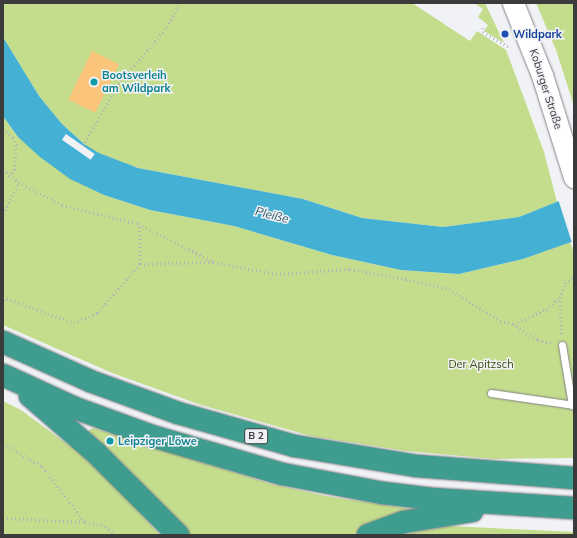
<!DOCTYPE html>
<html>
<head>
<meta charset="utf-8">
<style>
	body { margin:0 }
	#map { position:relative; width:577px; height:538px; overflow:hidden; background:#f1f2f6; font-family:Mulish,sans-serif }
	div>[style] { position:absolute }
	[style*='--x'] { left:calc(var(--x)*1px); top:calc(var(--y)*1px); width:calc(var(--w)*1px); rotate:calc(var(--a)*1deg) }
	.green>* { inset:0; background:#c3dd8c }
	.water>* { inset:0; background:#44b0d4 }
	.pier>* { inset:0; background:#f1f2f6; transform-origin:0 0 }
	.building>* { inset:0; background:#fbc47b; transform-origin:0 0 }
	.path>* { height:2.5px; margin-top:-1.25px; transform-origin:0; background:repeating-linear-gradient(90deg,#b3b4b7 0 1px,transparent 0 4px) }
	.roads { filter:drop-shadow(0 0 1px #858589) drop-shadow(0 0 1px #858589) }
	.lane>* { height:7px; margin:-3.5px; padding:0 3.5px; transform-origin:3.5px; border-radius:3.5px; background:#fff }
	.secondary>* { height:21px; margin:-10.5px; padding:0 10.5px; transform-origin:10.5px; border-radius:10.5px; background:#fff }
	.highway>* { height:22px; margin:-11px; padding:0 11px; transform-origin:11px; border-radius:11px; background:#3e9d8e }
	.dots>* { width:11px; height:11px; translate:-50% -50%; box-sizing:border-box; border:2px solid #f1f2f6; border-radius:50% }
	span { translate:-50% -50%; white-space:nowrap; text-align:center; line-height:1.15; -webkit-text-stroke:3px #f1f2f6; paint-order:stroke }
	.shield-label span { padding:1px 3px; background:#f1f2f6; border:1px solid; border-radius:3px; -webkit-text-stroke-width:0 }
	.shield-label { font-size:10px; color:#3b3b3c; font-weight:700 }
	.transit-label { font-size:11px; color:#164399; font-weight:700 }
	.left { translate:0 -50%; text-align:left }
	.culture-label { font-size:11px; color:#0d838f; font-weight:700 }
	.street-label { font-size:11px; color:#3b3b3c }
	.park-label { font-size:11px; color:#38470a }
	.water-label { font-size:12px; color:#2d5969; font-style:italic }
	.frame { position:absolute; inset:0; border:4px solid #3b3b3c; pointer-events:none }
</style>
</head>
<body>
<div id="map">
	<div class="green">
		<i style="clip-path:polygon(3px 3px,412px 3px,470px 41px,477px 31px,506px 50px,544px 152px,557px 202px,519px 217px,443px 227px,362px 218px,303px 199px,138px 168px,99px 154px,84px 144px,62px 124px,39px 96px,3px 37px)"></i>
		<i style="clip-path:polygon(474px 3px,485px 3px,504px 43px,484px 31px,488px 25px,478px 17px,483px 9px)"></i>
		<i style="clip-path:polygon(536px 3px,574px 3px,574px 106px,556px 50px)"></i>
		<i style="clip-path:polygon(3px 116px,18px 137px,104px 195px,150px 210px,234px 226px,332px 255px,401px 270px,459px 274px,523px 259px,570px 242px,574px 253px,574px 458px,495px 459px,406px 451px,311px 436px,201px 405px,112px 373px,3px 325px)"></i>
		<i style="clip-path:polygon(3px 401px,21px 410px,78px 452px,120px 491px,160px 535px,3px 535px)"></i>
		<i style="clip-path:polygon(93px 428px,271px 484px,326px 496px,417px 510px,353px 535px,189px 535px,128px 469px,88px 431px)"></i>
		<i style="clip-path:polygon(450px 526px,574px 532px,574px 535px,399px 535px)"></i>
	</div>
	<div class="water">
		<i style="clip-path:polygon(3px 37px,39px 96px,62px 124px,84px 144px,99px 153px,138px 168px,303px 199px,362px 218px,443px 227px,519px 217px,574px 195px,574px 241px,523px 259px,459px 274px,401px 270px,332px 255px,234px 226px,150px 210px,104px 195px,70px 179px,40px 157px,18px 137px,3px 116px)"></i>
	</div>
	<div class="pier">
		<i style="left:66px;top:134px;width:35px;height:7px;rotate:35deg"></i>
		<i style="clip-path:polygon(574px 193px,574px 243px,572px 243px,558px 199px)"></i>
	</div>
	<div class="building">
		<i style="left:92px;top:51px;width:30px;height:54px;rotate:26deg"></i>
	</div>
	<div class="path">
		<i style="--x:483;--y:28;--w:4;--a:90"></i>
		<i style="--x:483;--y:32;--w:32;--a:30"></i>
		<i style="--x:3;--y:129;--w:13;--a:39"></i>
		<i style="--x:13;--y:137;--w:9;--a:69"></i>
		<i style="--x:16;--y:145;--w:25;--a:92"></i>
		<i style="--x:15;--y:170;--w:7;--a:135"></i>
		<i style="--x:83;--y:146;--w:71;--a:-60.6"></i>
		<i style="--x:118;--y:84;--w:75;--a:-49.3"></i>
		<i style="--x:167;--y:27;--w:27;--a:-62"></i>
		<i style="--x:3;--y:170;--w:20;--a:37"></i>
		<i style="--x:19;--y:182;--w:49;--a:28.1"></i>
		<i style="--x:62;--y:205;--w:79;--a:13.9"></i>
		<i style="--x:139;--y:224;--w:82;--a:26.9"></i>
		<i style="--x:3;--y:214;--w:36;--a:-63"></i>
		<i style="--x:140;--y:264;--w:73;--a:-1.6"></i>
		<i style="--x:213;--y:262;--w:64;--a:10.8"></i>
		<i style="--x:276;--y:274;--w:74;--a:-3.9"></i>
		<i style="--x:350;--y:269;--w:57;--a:10.1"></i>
		<i style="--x:406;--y:279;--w:44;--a:13.1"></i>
		<i style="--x:449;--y:289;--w:60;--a:32.1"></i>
		<i style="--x:500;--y:321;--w:13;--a:13"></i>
		<i style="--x:513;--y:324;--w:30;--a:33"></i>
		<i style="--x:538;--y:340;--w:14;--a:12"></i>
		<i style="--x:3;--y:297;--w:76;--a:20.1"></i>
		<i style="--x:74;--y:323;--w:25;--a:-23"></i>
		<i style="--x:97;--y:313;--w:65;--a:-48.7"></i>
		<i style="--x:140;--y:264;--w:40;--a:-91.4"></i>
		<i style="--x:3;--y:304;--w:5;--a:-68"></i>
		<i style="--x:514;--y:324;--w:35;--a:-24"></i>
		<i style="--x:546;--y:310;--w:18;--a:-43"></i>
		<i style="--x:561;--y:334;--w:36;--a:-92"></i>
		<i style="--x:560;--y:298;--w:16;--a:-72"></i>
		<i style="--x:565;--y:283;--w:11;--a:-38"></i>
		<i style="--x:3;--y:443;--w:47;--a:31"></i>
		<i style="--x:43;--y:467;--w:69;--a:52.6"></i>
		<i style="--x:85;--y:522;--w:21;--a:11"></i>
		<i style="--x:106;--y:526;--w:12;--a:48"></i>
		<i style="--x:3;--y:518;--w:82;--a:2.8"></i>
	</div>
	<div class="roads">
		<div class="lane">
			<i style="--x:562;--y:345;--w:61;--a:80.5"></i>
			<i style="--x:491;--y:393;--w:84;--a:8.2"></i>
		</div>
		<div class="secondary">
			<i style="--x:513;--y:3;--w:78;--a:68.1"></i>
			<i style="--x:542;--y:75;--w:107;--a:72.6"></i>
		</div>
		<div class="highway">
			<i style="--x:3;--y:342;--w:95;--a:24.1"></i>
			<i style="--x:90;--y:381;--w:94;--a:20"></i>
			<i style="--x:178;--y:413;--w:122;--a:15.8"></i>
			<i style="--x:295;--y:446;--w:124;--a:9.3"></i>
			<i style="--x:417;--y:466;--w:157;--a:4.4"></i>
			<i style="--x:3;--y:375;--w:79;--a:24.6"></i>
			<i style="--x:75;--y:408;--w:82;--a:20"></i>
			<i style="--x:152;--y:436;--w:135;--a:16.3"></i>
			<i style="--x:282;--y:474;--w:103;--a:10.7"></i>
			<i style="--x:383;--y:493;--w:50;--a:6.8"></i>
			<i style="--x:433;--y:499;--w:141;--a:3.7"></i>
			<i style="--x:30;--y:396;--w:87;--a:40.8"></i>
			<i style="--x:96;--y:453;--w:116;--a:45"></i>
			<i style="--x:368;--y:535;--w:38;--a:-20"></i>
			<i style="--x:404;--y:522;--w:69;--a:-9.2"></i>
		</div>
	</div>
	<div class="dots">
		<i style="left:505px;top:34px;background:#1a4fb4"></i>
		<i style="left:94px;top:82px;background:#0f9aa8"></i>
		<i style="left:110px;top:441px;background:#0f9aa8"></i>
	</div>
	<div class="shield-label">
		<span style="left:256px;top:436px">B 2</span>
	</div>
	<div class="transit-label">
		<span class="left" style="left:513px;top:34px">Wildpark</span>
	</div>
	<div class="culture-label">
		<span class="left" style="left:102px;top:82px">Bootsverleih<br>am Wildpark</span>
		<span class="left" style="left:118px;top:441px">Leipziger Löwe</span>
	</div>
	<div class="street-label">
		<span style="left:546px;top:89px;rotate:72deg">Koburger Straße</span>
	</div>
	<div class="park-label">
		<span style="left:481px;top:364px">Der Apitzsch</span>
	</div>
	<div class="water-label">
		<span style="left:272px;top:215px;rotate:14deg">Pleiße</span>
	</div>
	<div class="frame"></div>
</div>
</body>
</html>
